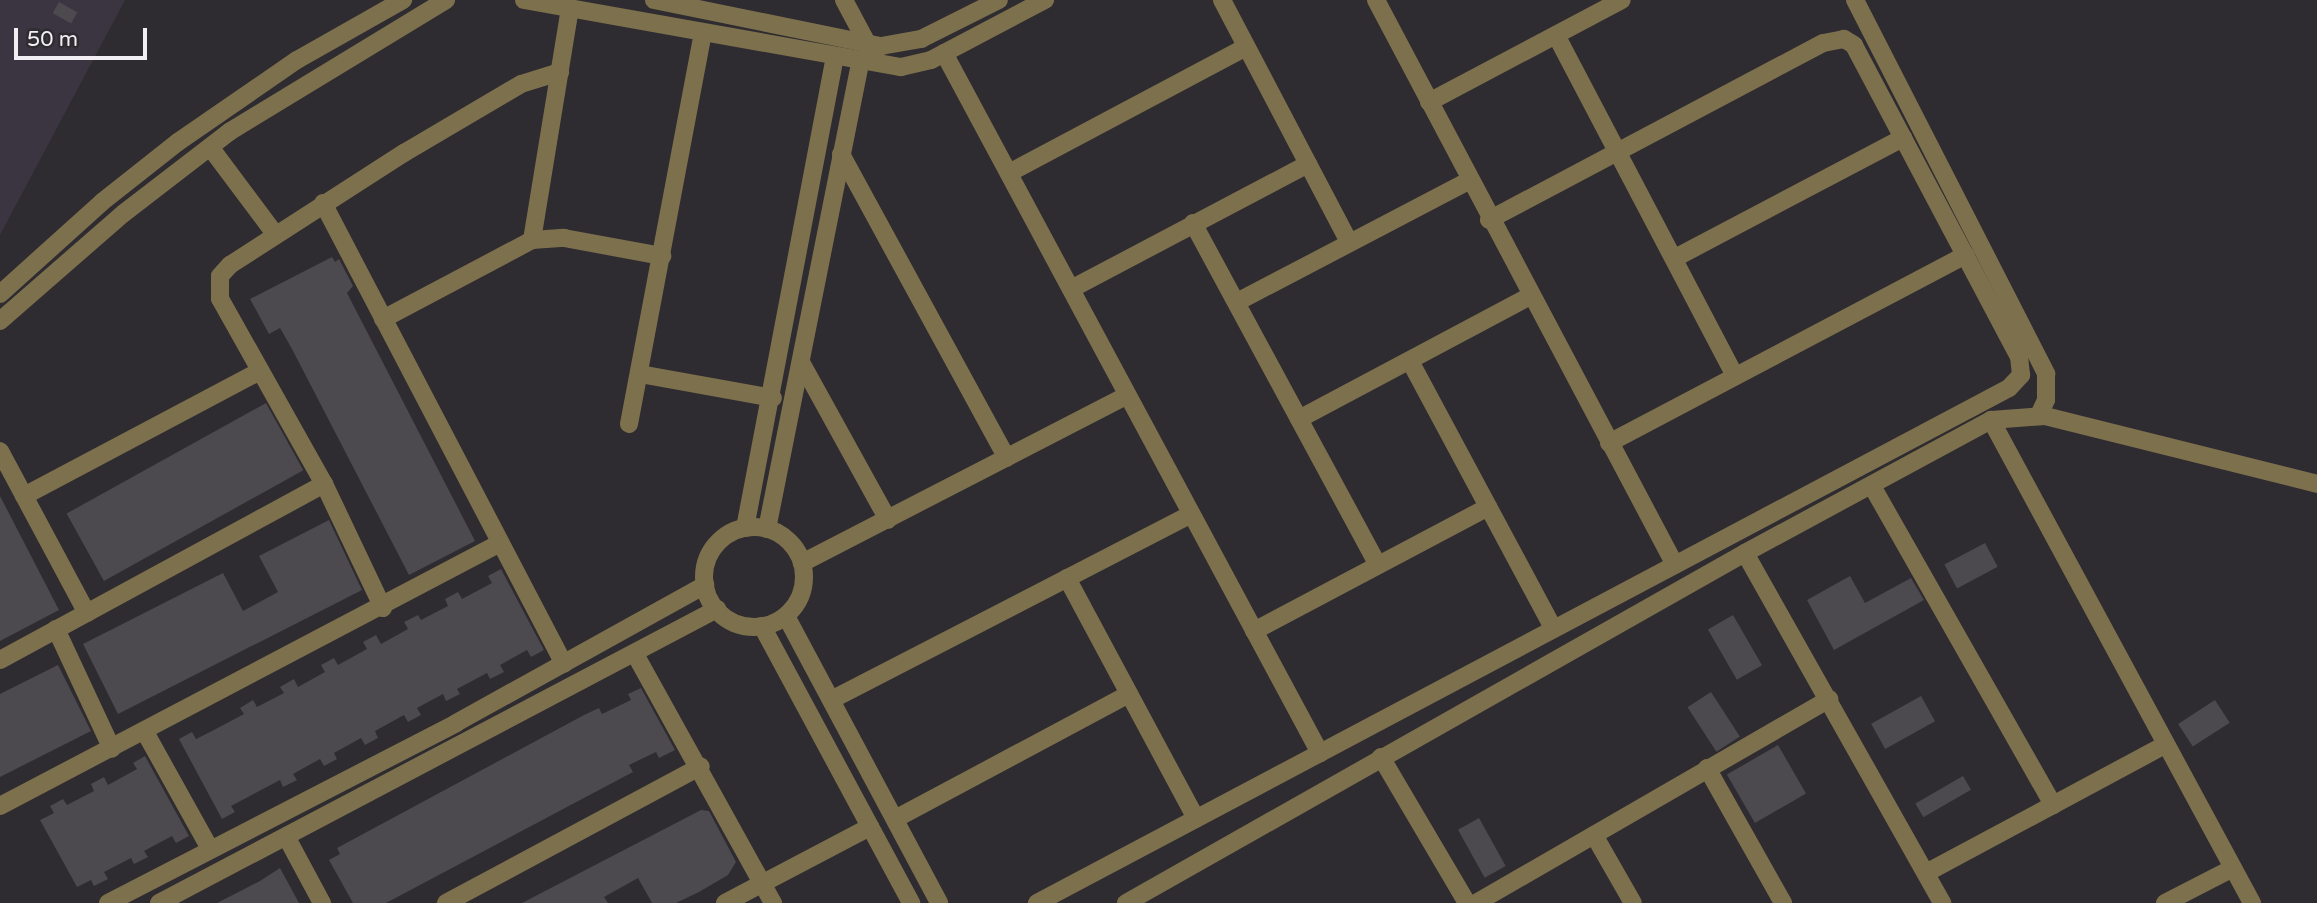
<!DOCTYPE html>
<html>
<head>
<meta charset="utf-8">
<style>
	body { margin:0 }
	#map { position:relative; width:2317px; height:903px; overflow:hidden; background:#2e2b31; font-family:"Varela Round",sans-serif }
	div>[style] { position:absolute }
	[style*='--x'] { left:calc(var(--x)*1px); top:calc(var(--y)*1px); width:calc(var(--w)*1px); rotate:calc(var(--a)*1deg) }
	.built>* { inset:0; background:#3a3540 }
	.building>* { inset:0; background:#4c494f; transform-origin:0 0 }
	.street>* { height:18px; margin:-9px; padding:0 9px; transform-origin:9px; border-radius:9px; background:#7d704c }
	.street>.ring { margin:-9px; padding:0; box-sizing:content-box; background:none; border:18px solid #7d704c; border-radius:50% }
	span { translate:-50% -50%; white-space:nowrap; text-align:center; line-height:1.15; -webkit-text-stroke:7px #2e2b31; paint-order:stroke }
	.scale { position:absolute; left:14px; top:28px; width:133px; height:32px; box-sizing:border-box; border:4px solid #f1eff3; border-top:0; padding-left:9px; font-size:21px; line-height:24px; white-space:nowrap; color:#f1eff3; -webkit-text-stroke:5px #2e2b31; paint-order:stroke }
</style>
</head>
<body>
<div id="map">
	<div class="built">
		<i style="clip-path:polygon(0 0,125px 0,0 235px)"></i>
	</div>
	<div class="building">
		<i style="left:59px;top:2px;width:21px;height:13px;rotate:29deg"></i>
		<i style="clip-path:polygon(332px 257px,335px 262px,339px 259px,353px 286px,347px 293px,475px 541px,409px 575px,292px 349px,280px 328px,269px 334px,250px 299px)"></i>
		<i style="left:266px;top:403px;width:77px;height:228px;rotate:61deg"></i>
		<i style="clip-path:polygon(0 496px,59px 610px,0 641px)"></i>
		<i style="clip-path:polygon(329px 520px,362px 590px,118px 714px,83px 644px,223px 573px,243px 611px,278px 592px,259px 556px)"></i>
		<i style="left:1985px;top:543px;width:27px;height:46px;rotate:62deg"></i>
		<i style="clip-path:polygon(501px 569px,544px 650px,531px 657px,527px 650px,500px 665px,504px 672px,490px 679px,487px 673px,457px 689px,460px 694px,446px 701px,443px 694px,417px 708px,421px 715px,408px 722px,404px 715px,375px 731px,378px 738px,365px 745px,361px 738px,334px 753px,337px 759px,324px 766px,320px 759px,293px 774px,297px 780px,283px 787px,280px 780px,231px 806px,235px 812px,222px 819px,179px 739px,192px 732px,196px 739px,210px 732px,244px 714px,240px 708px,253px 700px,257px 707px,284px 693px,280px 687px,294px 679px,298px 687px,325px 672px,321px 665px,334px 658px,338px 665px,367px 649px,363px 642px,376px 635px,381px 644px,408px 629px,404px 622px,418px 615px,421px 620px,448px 606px,445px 599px,458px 592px,462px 599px,492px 583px,488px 576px)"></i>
		<i style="clip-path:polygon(1850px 576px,1865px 603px,1911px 578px,1924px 600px,1834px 650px,1807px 600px)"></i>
		<i style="left:1733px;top:615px;width:58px;height:29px;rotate:60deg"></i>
		<i style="clip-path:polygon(58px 665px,91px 731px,0 777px,0 694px)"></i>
		<i style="clip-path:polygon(641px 688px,675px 750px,659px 758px,656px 752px,629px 765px,633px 772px,386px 903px,353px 903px,329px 860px,340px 854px,337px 848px,584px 715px,599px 708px,602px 714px,631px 700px,628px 694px)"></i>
		<i style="left:1711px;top:692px;width:53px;height:28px;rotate:57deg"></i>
		<i style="left:1921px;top:696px;width:29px;height:57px;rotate:61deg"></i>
		<i style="left:2215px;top:700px;width:27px;height:44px;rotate:57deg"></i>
		<i style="left:1778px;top:745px;width:56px;height:59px;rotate:60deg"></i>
		<i style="clip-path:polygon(145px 756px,189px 836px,176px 843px,172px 836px,144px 851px,148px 857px,134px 864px,131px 858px,104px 872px,108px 879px,94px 886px,91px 880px,77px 887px,40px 820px,54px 813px,50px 806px,63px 799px,67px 805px,94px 791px,91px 784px,104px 777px,108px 785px,137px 769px,133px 763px)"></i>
		<i style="left:1963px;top:776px;width:16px;height:55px;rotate:60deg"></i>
		<i style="clip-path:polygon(701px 810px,709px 811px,736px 862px,728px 875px,699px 892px,676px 903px,652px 903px,638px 878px,604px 897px,608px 903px,522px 903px)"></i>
		<i style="left:1479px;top:818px;width:55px;height:24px;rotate:61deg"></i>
		<i style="clip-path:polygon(280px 868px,299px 903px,217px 903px,260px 881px)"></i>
	</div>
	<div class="street">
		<i style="--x:524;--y:0;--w:383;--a:10.1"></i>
		<i style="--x:901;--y:67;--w:31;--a:-13"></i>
		<i style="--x:931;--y:60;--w:129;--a:-27.8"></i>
		<i style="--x:654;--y:0;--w:232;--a:11.5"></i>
		<i style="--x:881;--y:46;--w:41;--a:-9.9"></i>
		<i style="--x:921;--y:39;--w:87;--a:-26.6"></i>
		<i style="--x:844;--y:0;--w:51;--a:61.9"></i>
		<i style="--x:1222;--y:0;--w:273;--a:62.3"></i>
		<i style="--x:1376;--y:0;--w:639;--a:62.11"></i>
		<i style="--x:1855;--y:0;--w:420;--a:62.9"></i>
		<i style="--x:2046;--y:374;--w:26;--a:90"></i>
		<i style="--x:2046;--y:400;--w:17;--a:115"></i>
		<i style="--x:1556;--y:35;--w:385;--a:62.3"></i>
		<i style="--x:944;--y:53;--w:795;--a:61.76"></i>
		<i style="--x:1429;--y:102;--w:218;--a:-27.9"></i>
		<i style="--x:210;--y:147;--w:109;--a:53.2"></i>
		<i style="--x:841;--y:154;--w:346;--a:61.4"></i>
		<i style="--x:1009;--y:173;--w:268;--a:-28"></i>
		<i style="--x:323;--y:203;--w:520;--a:62.4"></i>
		<i style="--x:1193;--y:223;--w:389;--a:61.6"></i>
		<i style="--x:532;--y:240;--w:236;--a:-80.7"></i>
		<i style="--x:1675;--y:258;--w:258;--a:-27.8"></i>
		<i style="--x:1071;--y:289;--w:268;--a:-27.8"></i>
		<i style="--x:0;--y:294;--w:137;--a:-42"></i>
		<i style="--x:102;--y:202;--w:97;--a:-38.3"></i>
		<i style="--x:178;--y:142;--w:145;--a:-34.6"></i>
		<i style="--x:297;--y:60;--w:122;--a:-29.5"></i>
		<i style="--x:1237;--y:302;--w:261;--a:-27.6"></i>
		<i style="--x:383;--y:319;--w:169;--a:-27.9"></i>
		<i style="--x:532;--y:240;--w:32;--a:-4"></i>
		<i style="--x:564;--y:238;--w:100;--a:10.4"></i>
		<i style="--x:0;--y:321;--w:164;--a:-41.1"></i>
		<i style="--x:124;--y:213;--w:133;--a:-37.6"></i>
		<i style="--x:229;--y:132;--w:254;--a:-31.3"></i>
		<i style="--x:1410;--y:361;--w:304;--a:61.8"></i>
		<i style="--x:802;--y:364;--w:178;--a:61.1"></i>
		<i style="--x:640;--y:374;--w:135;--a:10.2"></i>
		<i style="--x:1299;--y:419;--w:262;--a:-28"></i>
		<i style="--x:1991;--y:420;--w:549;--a:61.61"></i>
		<i style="--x:629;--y:424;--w:397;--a:-79.3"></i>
		<i style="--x:1609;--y:443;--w:403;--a:-27.8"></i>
		<i style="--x:0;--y:451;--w:184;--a:61.8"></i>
		<i style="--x:1872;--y:486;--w:367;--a:60.4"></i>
		<i style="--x:24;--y:496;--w:267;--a:-27.9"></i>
		<i class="ring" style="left:704px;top:527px;width:82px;height:82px"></i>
		<i style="--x:745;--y:528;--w:480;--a:-79.2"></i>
		<i style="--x:767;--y:529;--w:476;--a:-78.7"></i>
		<i style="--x:1745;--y:553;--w:402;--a:60.6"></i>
		<i style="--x:802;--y:563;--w:366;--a:-27.3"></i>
		<i style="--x:1067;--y:578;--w:273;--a:61.8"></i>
		<i style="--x:383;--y:608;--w:137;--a:-115.4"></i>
		<i style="--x:324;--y:484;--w:212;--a:-119.3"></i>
		<i style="--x:220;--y:299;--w:23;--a:-90"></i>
		<i style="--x:220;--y:276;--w:15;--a:-48"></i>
		<i style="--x:230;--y:265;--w:207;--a:-32.8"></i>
		<i style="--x:404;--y:153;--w:136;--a:-30.5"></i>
		<i style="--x:521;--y:84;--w:41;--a:-17.1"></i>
		<i style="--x:786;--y:616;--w:325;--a:61.9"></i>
		<i style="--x:762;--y:626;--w:315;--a:61.7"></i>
		<i style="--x:56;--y:629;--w:132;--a:65"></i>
		<i style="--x:1254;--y:631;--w:265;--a:-27.9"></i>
		<i style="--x:635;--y:654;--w:285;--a:61"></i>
		<i style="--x:0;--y:660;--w:369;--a:-28.5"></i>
		<i style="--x:833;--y:699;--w:403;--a:-27.3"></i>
		<i style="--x:145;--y:732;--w:134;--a:60.9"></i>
		<i style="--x:1381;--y:757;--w:169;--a:59.5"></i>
		<i style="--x:1707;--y:768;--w:155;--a:60.6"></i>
		<i style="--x:0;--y:806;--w:565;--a:-27.74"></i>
		<i style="--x:895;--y:819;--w:265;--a:-28.1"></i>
		<i style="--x:1594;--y:835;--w:78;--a:60.2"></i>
		<i style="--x:287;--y:838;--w:74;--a:61.7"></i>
		<i style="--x:1926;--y:873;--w:271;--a:-28.2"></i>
		<i style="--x:108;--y:903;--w:392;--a:-27.3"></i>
		<i style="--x:456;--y:723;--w:285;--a:-29"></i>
		<i style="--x:159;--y:903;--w:631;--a:-27.78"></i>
		<i style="--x:446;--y:903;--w:289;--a:-28.2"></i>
		<i style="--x:725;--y:903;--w:164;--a:-27.7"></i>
		<i style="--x:1037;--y:903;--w:1100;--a:-27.92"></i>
		<i style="--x:2009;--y:388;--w:18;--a:-47"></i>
		<i style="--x:2021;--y:375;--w:18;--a:-96"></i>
		<i style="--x:2019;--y:357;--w:353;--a:-117.9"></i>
		<i style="--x:1854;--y:45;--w:12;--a:-149"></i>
		<i style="--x:1844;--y:39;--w:21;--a:169"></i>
		<i style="--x:1823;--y:43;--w:378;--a:152.1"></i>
		<i style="--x:1126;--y:903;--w:711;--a:-29.49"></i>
		<i style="--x:1745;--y:553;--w:280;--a:-28.4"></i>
		<i style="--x:1991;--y:420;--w:54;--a:-4.2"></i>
		<i style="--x:2045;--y:416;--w:280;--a:14"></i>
		<i style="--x:1476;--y:903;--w:408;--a:-30"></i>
		<i style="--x:2165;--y:903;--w:76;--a:-27.2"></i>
	</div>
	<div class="scale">50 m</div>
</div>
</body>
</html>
